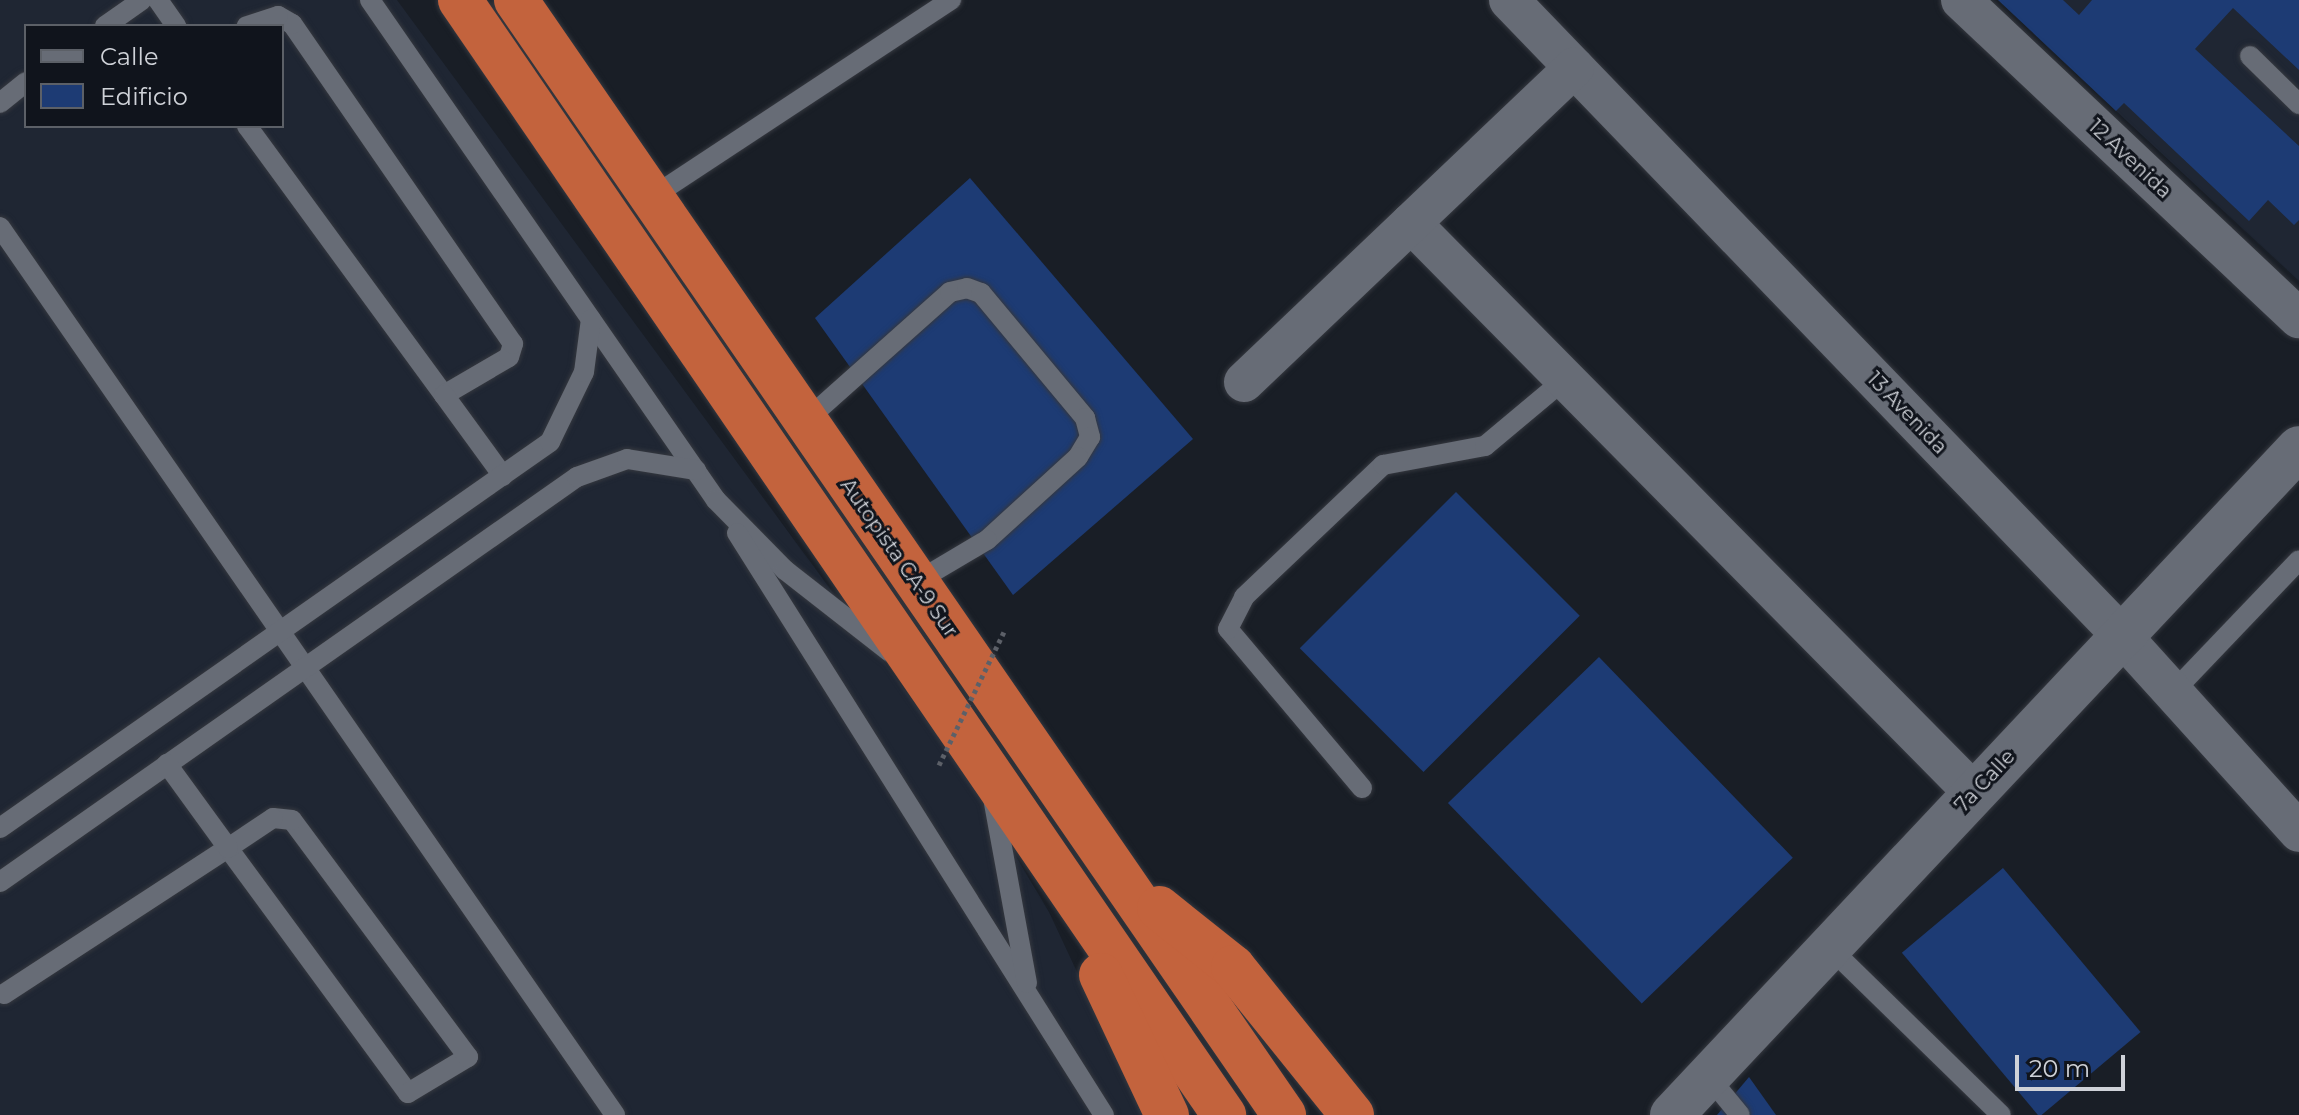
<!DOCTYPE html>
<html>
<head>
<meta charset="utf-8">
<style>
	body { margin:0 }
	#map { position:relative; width:2299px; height:1115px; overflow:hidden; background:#191e26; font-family:Montserrat,sans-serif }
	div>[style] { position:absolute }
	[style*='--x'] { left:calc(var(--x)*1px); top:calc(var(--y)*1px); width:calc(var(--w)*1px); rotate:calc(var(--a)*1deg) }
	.built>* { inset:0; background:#1f2633 }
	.building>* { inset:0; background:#1d3b74; transform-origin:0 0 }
	.roads { filter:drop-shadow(0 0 2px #35383f) drop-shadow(0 0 2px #35383f) }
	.lane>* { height:20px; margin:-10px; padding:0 10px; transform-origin:10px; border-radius:10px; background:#676c76 }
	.street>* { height:40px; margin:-20px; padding:0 20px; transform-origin:20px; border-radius:20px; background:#676c76 }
	.secondary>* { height:44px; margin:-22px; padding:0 22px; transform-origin:22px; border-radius:22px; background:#676c76 }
	.highway>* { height:44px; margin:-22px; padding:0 22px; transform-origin:22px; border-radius:22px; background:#c3633d }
	.path-bridge>* { height:5px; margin-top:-2.5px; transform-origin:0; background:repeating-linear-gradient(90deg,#5c6068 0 4px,transparent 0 8px) }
	span { translate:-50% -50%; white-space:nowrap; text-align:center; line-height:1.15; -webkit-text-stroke:6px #10141c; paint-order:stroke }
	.street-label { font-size:20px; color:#cfd2d8 }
	.legend { position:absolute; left:24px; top:24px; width:260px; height:104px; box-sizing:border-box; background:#10141c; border:2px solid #5c6067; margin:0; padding:10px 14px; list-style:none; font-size:24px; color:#cfd2d8 }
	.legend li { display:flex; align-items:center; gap:16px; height:40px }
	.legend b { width:40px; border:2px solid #5c6067 }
	.scale { position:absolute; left:2015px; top:1055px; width:110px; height:36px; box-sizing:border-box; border:4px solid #cfd2d8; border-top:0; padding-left:10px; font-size:24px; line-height:28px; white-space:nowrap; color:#cfd2d8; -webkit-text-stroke:6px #10141c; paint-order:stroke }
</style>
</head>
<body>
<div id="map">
	<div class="built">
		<i style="clip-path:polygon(evenodd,0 0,397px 0,970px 779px,1049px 912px,1144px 1115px,0 1115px,0 0,26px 26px,282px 26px,282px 126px,26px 126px,26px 26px)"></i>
		<i style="clip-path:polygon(1998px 0,2299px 0,2299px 281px,2116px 111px)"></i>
	</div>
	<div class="building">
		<i style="clip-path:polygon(1998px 0,2063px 0,2079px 15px,2092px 0,2299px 0,2299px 70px,2233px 8px,2195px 49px,2299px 146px,2299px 220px,2294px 225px,2268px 200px,2249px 221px,2124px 103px,2116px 111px)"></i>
		<i style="clip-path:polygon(970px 178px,1193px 439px,1013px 595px,815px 318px)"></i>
		<i style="left:1456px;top:492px;width:175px;height:221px;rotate:45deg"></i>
		<i style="left:1599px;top:657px;width:279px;height:210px;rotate:46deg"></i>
		<i style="left:2003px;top:868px;width:214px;height:132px;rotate:50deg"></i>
		<i style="clip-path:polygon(1749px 1077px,1776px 1115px,1717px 1115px)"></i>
	</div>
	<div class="roads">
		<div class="lane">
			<i style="--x:158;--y:0;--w:32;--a:55"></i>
			<i style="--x:370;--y:0;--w:608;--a:55.32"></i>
			<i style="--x:716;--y:500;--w:98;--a:45.4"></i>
			<i style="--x:785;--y:570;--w:133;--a:38"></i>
			<i style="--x:105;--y:26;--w:45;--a:-35.1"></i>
			<i style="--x:2250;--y:56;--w:69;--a:44.4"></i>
			<i style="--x:0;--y:103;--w:33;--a:-39"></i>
			<i style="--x:247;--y:126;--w:333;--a:53.8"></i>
			<i style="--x:444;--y:395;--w:75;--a:-30.3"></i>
			<i style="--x:509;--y:357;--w:14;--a:-73"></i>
			<i style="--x:513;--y:344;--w:389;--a:-124.6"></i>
			<i style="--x:292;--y:24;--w:16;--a:-150"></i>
			<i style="--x:278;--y:16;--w:33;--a:162"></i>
			<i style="--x:649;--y:199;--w:362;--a:-33.4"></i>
			<i style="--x:0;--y:227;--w:1080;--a:55.29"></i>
			<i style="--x:444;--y:395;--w:100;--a:53.9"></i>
			<i style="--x:803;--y:423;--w:197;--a:-41.7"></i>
			<i style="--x:950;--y:292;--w:17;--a:-13"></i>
			<i style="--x:967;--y:288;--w:15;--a:20"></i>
			<i style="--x:981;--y:293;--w:163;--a:50.2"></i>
			<i style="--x:1085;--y:418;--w:20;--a:75"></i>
			<i style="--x:1090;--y:437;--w:23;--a:121"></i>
			<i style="--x:1078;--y:457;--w:123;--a:137.6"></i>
			<i style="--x:987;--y:540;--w:82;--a:149.4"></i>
			<i style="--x:737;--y:533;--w:688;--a:57.77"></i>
			<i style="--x:2173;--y:692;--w:182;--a:-46.3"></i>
			<i style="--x:1362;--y:788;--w:208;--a:-130.1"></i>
			<i style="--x:1228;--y:629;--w:36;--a:-63"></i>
			<i style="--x:1244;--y:597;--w:192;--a:-43.5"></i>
			<i style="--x:1383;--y:465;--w:104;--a:-10.6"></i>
			<i style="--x:1485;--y:446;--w:104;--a:-39.9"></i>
			<i style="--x:993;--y:798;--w:188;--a:79.6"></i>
			<i style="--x:0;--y:828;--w:672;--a:-35.06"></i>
			<i style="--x:550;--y:442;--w:78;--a:-64.1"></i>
			<i style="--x:584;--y:372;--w:53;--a:-82.5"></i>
			<i style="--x:0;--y:882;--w:705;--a:-35.07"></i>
			<i style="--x:577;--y:477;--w:53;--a:-19.8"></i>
			<i style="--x:627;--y:459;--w:70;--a:9.1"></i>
			<i style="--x:1829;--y:947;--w:240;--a:44.3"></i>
			<i style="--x:4;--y:994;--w:267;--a:-33.1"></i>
			<i style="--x:228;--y:848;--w:304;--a:53.7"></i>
			<i style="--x:408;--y:1093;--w:70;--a:-31"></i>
			<i style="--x:468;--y:1057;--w:295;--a:-126.6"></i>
			<i style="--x:292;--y:820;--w:19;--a:-174"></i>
			<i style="--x:273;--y:818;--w:54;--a:146.3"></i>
			<i style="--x:228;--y:848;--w:104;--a:-126"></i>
			<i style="--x:1708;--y:1076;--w:50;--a:50.6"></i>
		</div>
		<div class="street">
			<i style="--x:1509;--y:0;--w:883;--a:46.05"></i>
			<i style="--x:2122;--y:636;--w:264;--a:47.9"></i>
			<i style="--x:1961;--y:0;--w:464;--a:43.3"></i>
			<i style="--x:1411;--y:223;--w:801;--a:45.35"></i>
			<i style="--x:1244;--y:382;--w:456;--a:-43.6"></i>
		</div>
		<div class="secondary">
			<i style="--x:1672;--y:1115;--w:915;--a:-46.77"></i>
		</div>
		<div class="highway">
			<i style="--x:460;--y:0;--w:1352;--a:55.58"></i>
			<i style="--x:516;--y:0;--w:1354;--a:55.44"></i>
			<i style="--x:1159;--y:908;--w:95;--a:38.6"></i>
			<i style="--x:1233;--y:967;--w:190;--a:51.2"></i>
			<i style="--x:1101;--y:975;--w:155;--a:64.8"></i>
		</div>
	</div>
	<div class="path-bridge">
		<i style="--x:939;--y:765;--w:148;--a:-64"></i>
	</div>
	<div class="street-label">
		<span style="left:2130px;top:159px;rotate:43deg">12 Avenida</span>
		<span style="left:1907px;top:413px;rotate:46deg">13 Avenida</span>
		<span style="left:899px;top:558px;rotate:55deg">Autopista CA-9 Sur</span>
		<span style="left:1985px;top:781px;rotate:-47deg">7a Calle</span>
	</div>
	<ul class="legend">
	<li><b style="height:10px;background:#676c76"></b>Calle</li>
	<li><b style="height:22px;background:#1d3b74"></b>Edificio</li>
	</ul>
	<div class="scale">20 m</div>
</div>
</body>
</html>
